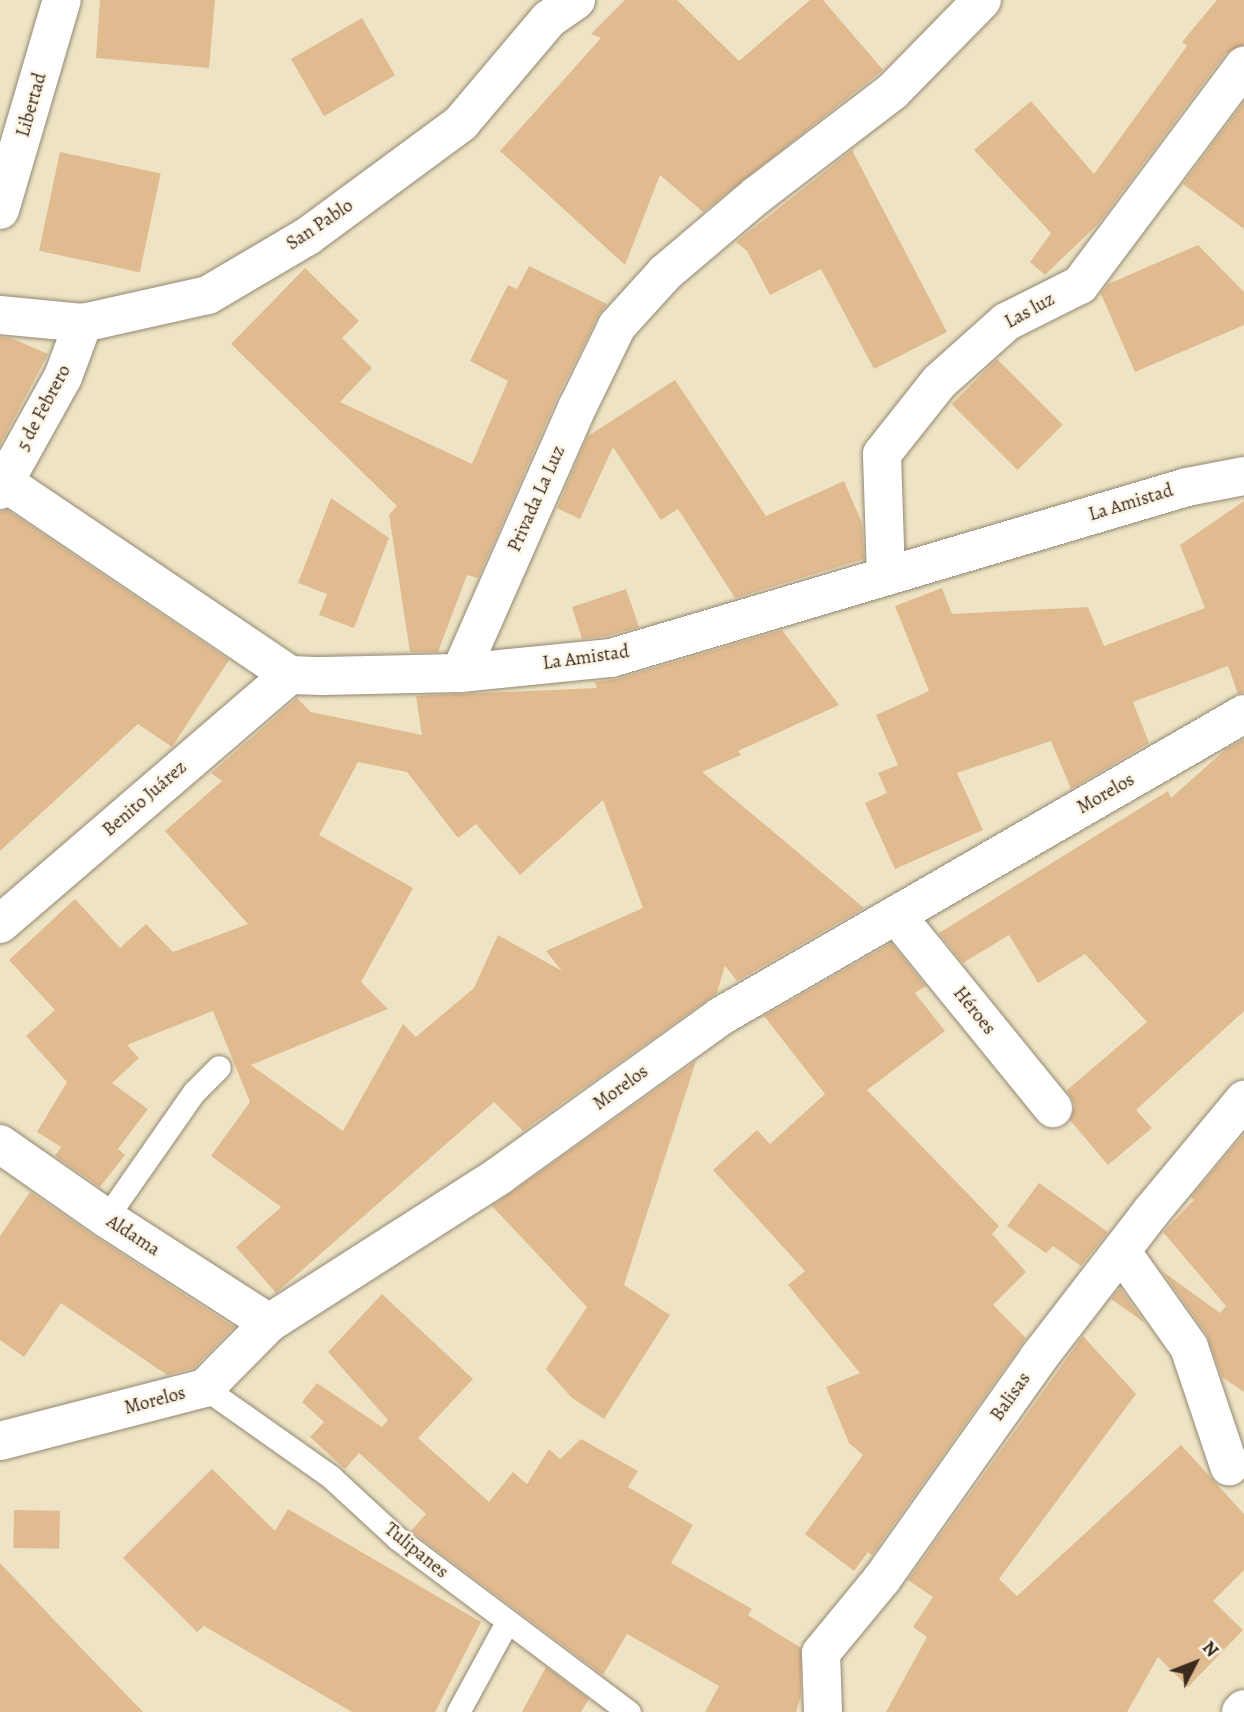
<!DOCTYPE html>
<html>
<head>
<meta charset="utf-8">
<style>
	body { margin:0 }
	#map { position:relative; width:1244px; height:1712px; overflow:hidden; background:#eee4c5; font-family:Alegreya,serif }
	div>[style] { position:absolute }
	[style*='--x'] { left:calc(var(--x)*1px); top:calc(var(--y)*1px); width:calc(var(--w)*1px); rotate:calc(var(--a)*1deg) }
	.building>* { inset:0; background:#e1bb90; transform-origin:0 0 }
	.roads { filter:drop-shadow(0 0 2px #948772) drop-shadow(0 0 2px #948772) }
	.service>* { height:23px; margin:-11.5px; padding:0 11.5px; transform-origin:11.5px; border-radius:11.5px; background:#fff }
	.minor>* { height:38px; margin:-19px; padding:0 19px; transform-origin:19px; border-radius:19px; background:#fff }
	span { translate:-50% -50%; white-space:nowrap; text-align:center; line-height:1.15; -webkit-text-stroke:5px #fcf5e5; paint-order:stroke }
	.street-label { font-size:19px; color:#3b2a1e }
	.north { position:absolute; left:1160px; top:1628px; width:70px; height:70px; -webkit-text-stroke:5px #fcf5e5; paint-order:stroke; rotate:48deg; font-size:19px; font-weight:700; line-height:28px; text-align:center; color:#3b2a1e }
	.north::after { content:''; display:block; margin:auto; width:24px; height:32px; background:#3b2a1e; clip-path:polygon(50% 0,100% 100%,50% 72%,0 100%) }
</style>
</head>
<body>
<div id="map">
	<div class="building">
		<i style="clip-path:polygon(100px 0,215px 0,209px 68px,96px 58px)"></i>
		<i style="clip-path:polygon(625px 0,677px 0,739px 61px,810px 0,823px 0,883px 70px,703px 212px,660px 175px,625px 265px,500px 151px,601px 38px,591px 34px)"></i>
		<i style="clip-path:polygon(1217px 0,1244px 0,1244px 45px,1226px 53px,1098px 224px,1045px 275px,1030px 262px,1051px 233px,974px 150px,1031px 101px,1094px 174px,1187px 46px,1182px 42px)"></i>
		<i style="left:362px;top:18px;width:66px;height:82px;rotate:60deg"></i>
		<i style="clip-path:polygon(1244px 102px,1244px 229px,1183px 184px)"></i>
		<i style="clip-path:polygon(852px 150px,947px 332px,874px 369px,821px 269px,770px 295px,747px 251px,736px 242px)"></i>
		<i style="left:60px;top:152px;width:103px;height:101px;rotate:12deg"></i>
		<i style="clip-path:polygon(1198px 245px,1244px 292px,1244px 325px,1135px 372px,1101px 294px,1108px 284px)"></i>
		<i style="clip-path:polygon(529px 266px,607px 304px,598px 316px,557px 398px,478px 578px,467px 575px,438px 652px,410px 652px,389px 515px,397px 506px,231px 344px,305px 268px,359px 321px,342px 338px,372px 368px,340px 402px,472px 464px,508px 381px,470px 361px,508px 285px,517px 289px)"></i>
		<i style="clip-path:polygon(0 337px,11px 338px,48px 354px,0 445px)"></i>
		<i style="left:997px;top:359px;width:93px;height:64px;rotate:45deg"></i>
		<i style="clip-path:polygon(675px 380px,766px 516px,844px 481px,862px 523px,864px 559px,735px 598px,678px 509px,661px 520px,613px 447px,580px 519px,557px 508px,588px 436px)"></i>
		<i style="clip-path:polygon(331px 498px,389px 538px,354px 628px,319px 615px,327px 594px,298px 583px)"></i>
		<i style="clip-path:polygon(1244px 501px,1244px 692px,1238px 694px,1228px 666px,1133px 702px,1149px 743px,1071px 789px,1051px 741px,957px 773px,983px 830px,895px 869px,865px 803px,887px 793px,878px 773px,898px 765px,876px 715px,929px 691px,895px 606px,942px 588px,952px 614px,1088px 607px,1104px 646px,1205px 608px,1180px 545px)"></i>
		<i style="clip-path:polygon(7px 510px,229px 660px,172px 747px,138px 724px,0 851px,0 512px)"></i>
		<i style="clip-path:polygon(626px 589px,639px 627px,607px 636px,582px 639px,572px 607px)"></i>
		<i style="clip-path:polygon(evenodd,782px 630px,839px 705px,738px 751px,741px 755px,702px 772px,864px 908px,737px 981px,725px 966px,717px 993px,523px 1131px,494px 1102px,276px 1293px,236px 1247px,281px 1207px,211px 1156px,250px 1102px,213px 1011px,127px 1045px,139px 1058px,112px 1083px,148px 1109px,118px 1149px,125px 1155px,100px 1187px,55px 1156px,61px 1147px,37px 1132px,67px 1082px,26px 1036px,55px 1010px,9px 960px,75px 899px,120px 948px,146px 924px,173px 952px,248px 924px,165px 831px,222px 781px,211px 773px,297px 698px,311px 712px,422px 735px,416px 696px,597px 688px,595px 682px,617px 679px,782px 630px,358px 762px,407px 772px,458px 838px,476px 824px,520px 875px,603px 800px,643px 908px,546px 951px,562px 971px,498px 935px,474px 988px,416px 1037px,403px 1024px,343px 1131px,251px 1065px,388px 1009px,361px 982px,413px 888px,319px 835px,358px 762px)"></i>
		<i style="clip-path:polygon(1244px 739px,1244px 1011px,1136px 1110px,1152px 1128px,1108px 1165px,1070px 1120px,1075px 1105px,1067px 1090px,1147px 1022px,1085px 954px,1038px 983px,1009px 935px,963px 963px,939px 933px,1168px 791px,1171px 798px,1226px 749px)"></i>
		<i style="clip-path:polygon(891px 943px,926px 986px,915px 993px,945px 1031px,867px 1090px,999px 1226px,992px 1234px,1026px 1272px,993px 1305px,1026px 1338px,872px 1555px,868px 1552px,854px 1571px,805px 1534px,863px 1455px,849px 1443px,826px 1387px,860px 1373px,788px 1285px,805px 1271px,713px 1170px,757px 1130px,770px 1144px,825px 1094px,764px 1016px)"></i>
		<i style="clip-path:polygon(696px 1061px,624px 1285px,670px 1315px,604px 1419px,572px 1398px,546px 1369px,587px 1307px,492px 1206px)"></i>
		<i style="clip-path:polygon(1244px 1134px,1244px 1392px,1222px 1377px,1207px 1335px,1162px 1271px,1220px 1313px,1226px 1306px,1163px 1232px,1194px 1200px,1191px 1197px)"></i>
		<i style="clip-path:polygon(1039px 1183px,1108px 1232px,1081px 1266px,1053px 1246px,1046px 1253px,1007px 1226px)"></i>
		<i style="clip-path:polygon(30px 1192px,94px 1236px,234px 1327px,194px 1368px,167px 1375px,61px 1303px,24px 1357px,0 1340px,0 1236px)"></i>
		<i style="clip-path:polygon(1120px 1288px,1145px 1323px,1111px 1299px)"></i>
		<i style="clip-path:polygon(382px 1294px,473px 1379px,418px 1438px,489px 1502px,513px 1472px,527px 1484px,549px 1449px,560px 1459px,581px 1439px,638px 1471px,628px 1487px,693px 1525px,671px 1563px,752px 1609px,748px 1615px,801px 1648px,801px 1696px,796px 1712px,705px 1712px,719px 1686px,627px 1634px,603px 1675px,411px 1531px,426px 1514px,359px 1453px,345px 1469px,310px 1437px,324px 1422px,302px 1402px,317px 1383px,382px 1427px,388px 1420px,328px 1352px)"></i>
		<i style="clip-path:polygon(1083px 1336px,1136px 1394px,999px 1579px,1017px 1596px,1181px 1445px,1244px 1514px,1244px 1570px,1213px 1601px,1243px 1630px,1188px 1687px,1158px 1657px,1127px 1712px,886px 1712px,927px 1637px,913px 1627px,933px 1597px,908px 1580px)"></i>
		<i style="clip-path:polygon(212px 1469px,275px 1531px,288px 1509px,481px 1622px,435px 1712px,352px 1712px,204px 1626px,197px 1632px,123px 1558px)"></i>
		<i style="left:14px;top:1510px;width:46px;height:38px;rotate:1deg"></i>
		<i style="clip-path:polygon(0 1563px,58px 1624px,143px 1712px,0 1712px)"></i>
		<i style="clip-path:polygon(546px 1667px,589px 1699px,581px 1712px,522px 1712px)"></i>
	</div>
	<div class="roads">
		<div class="service">
			<i style="--x:106;--y:1218;--w:154;--a:-55.1"></i>
			<i style="--x:194;--y:1092;--w:35;--a:-45"></i>
			<i style="--x:205;--y:1388;--w:154;--a:35.2"></i>
			<i style="--x:331;--y:1477;--w:90;--a:42.7"></i>
			<i style="--x:397;--y:1538;--w:290;--a:36.9"></i>
			<i style="--x:458;--y:1712;--w:102;--a:-61.4"></i>
		</div>
		<div class="minor">
			<i style="--x:0;--y:210;--w:219;--a:-73.6"></i>
			<i style="--x:0;--y:315;--w:83;--a:5.5"></i>
			<i style="--x:83;--y:323;--w:128;--a:-12.6"></i>
			<i style="--x:208;--y:295;--w:116;--a:-30.5"></i>
			<i style="--x:308;--y:236;--w:190;--a:-36.4"></i>
			<i style="--x:461;--y:123;--w:136;--a:-49.8"></i>
			<i style="--x:549;--y:19;--w:33;--a:-35"></i>
			<i style="--x:4;--y:482;--w:345;--a:34"></i>
			<i style="--x:290;--y:675;--w:32;--a:2"></i>
			<i style="--x:322;--y:676;--w:138;--a:-1.2"></i>
			<i style="--x:460;--y:673;--w:152;--a:-5.7"></i>
			<i style="--x:611;--y:658;--w:601;--a:-16.53"></i>
			<i style="--x:1187;--y:487;--w:58;--a:-10.9"></i>
			<i style="--x:0;--y:490;--w:129;--a:-60.9"></i>
			<i style="--x:63;--y:377;--w:58;--a:-69.7"></i>
			<i style="--x:886;--y:576;--w:122;--a:-91.9"></i>
			<i style="--x:882;--y:454;--w:92;--a:-51.6"></i>
			<i style="--x:939;--y:382;--w:90;--a:-41.8"></i>
			<i style="--x:1006;--y:322;--w:83;--a:-26.6"></i>
			<i style="--x:1080;--y:285;--w:274;--a:-53.2"></i>
			<i style="--x:460;--y:673;--w:290;--a:-66.2"></i>
			<i style="--x:577;--y:408;--w:91;--a:-64"></i>
			<i style="--x:617;--y:326;--w:72;--a:-47.8"></i>
			<i style="--x:665;--y:273;--w:121;--a:-40.3"></i>
			<i style="--x:757;--y:195;--w:171;--a:-37.4"></i>
			<i style="--x:893;--y:91;--w:127;--a:-45.6"></i>
			<i style="--x:896;--y:915;--w:249;--a:50.9"></i>
			<i style="--x:0;--y:924;--w:382;--a:-40.7"></i>
			<i style="--x:0;--y:1144;--w:129;--a:34.9"></i>
			<i style="--x:106;--y:1218;--w:194;--a:32.8"></i>
			<i style="--x:1121;--y:1251;--w:118;--a:54.7"></i>
			<i style="--x:1189;--y:1347;--w:126;--a:71.4"></i>
			<i style="--x:0;--y:1441;--w:212;--a:-14.5"></i>
			<i style="--x:205;--y:1388;--w:91;--a:-45.4"></i>
			<i style="--x:269;--y:1323;--w:274;--a:-32.6"></i>
			<i style="--x:500;--y:1175;--w:272;--a:-35.7"></i>
			<i style="--x:721;--y:1016;--w:604;--a:-30"></i>
			<i style="--x:823;--y:1712;--w:59;--a:-91.9"></i>
			<i style="--x:821;--y:1653;--w:96;--a:-50.5"></i>
			<i style="--x:882;--y:1579;--w:272;--a:-54.7"></i>
			<i style="--x:1039;--y:1357;--w:183;--a:-52.3"></i>
			<i style="--x:1151;--y:1212;--w:146;--a:-50.3"></i>
			<i style="--x:1241;--y:1712;--w:4;--a:-45"></i>
		</div>
	</div>
	<div class="street-label">
		<span style="left:32px;top:105px;rotate:-74deg">Libertad</span>
		<span style="left:320px;top:225px;rotate:-34deg">San Pablo</span>
		<span style="left:1030px;top:311px;rotate:-29deg">Las luz</span>
		<span style="left:44px;top:408px;rotate:-62deg">5 de Febrero</span>
		<span style="left:537px;top:499px;rotate:-66deg">Privada La Luz</span>
		<span style="left:1131px;top:503px;rotate:-17deg">La Amistad</span>
		<span style="left:586px;top:658px;rotate:-8deg">La Amistad</span>
		<span style="left:1106px;top:794px;rotate:-30deg">Morelos</span>
		<span style="left:145px;top:799px;rotate:-41deg">Benito Juárez</span>
		<span style="left:974px;top:1011px;rotate:51deg">Héroes</span>
		<span style="left:621px;top:1088px;rotate:-36deg">Morelos</span>
		<span style="left:133px;top:1236px;rotate:33deg">Aldama</span>
		<span style="left:1011px;top:1397px;rotate:-55deg">Balisas</span>
		<span style="left:155px;top:1401px;rotate:-15deg">Morelos</span>
		<span style="left:416px;top:1551px;rotate:39deg">Tulipanes</span>
	</div>
	<div class="north">N</div>
</div>
</body>
</html>
